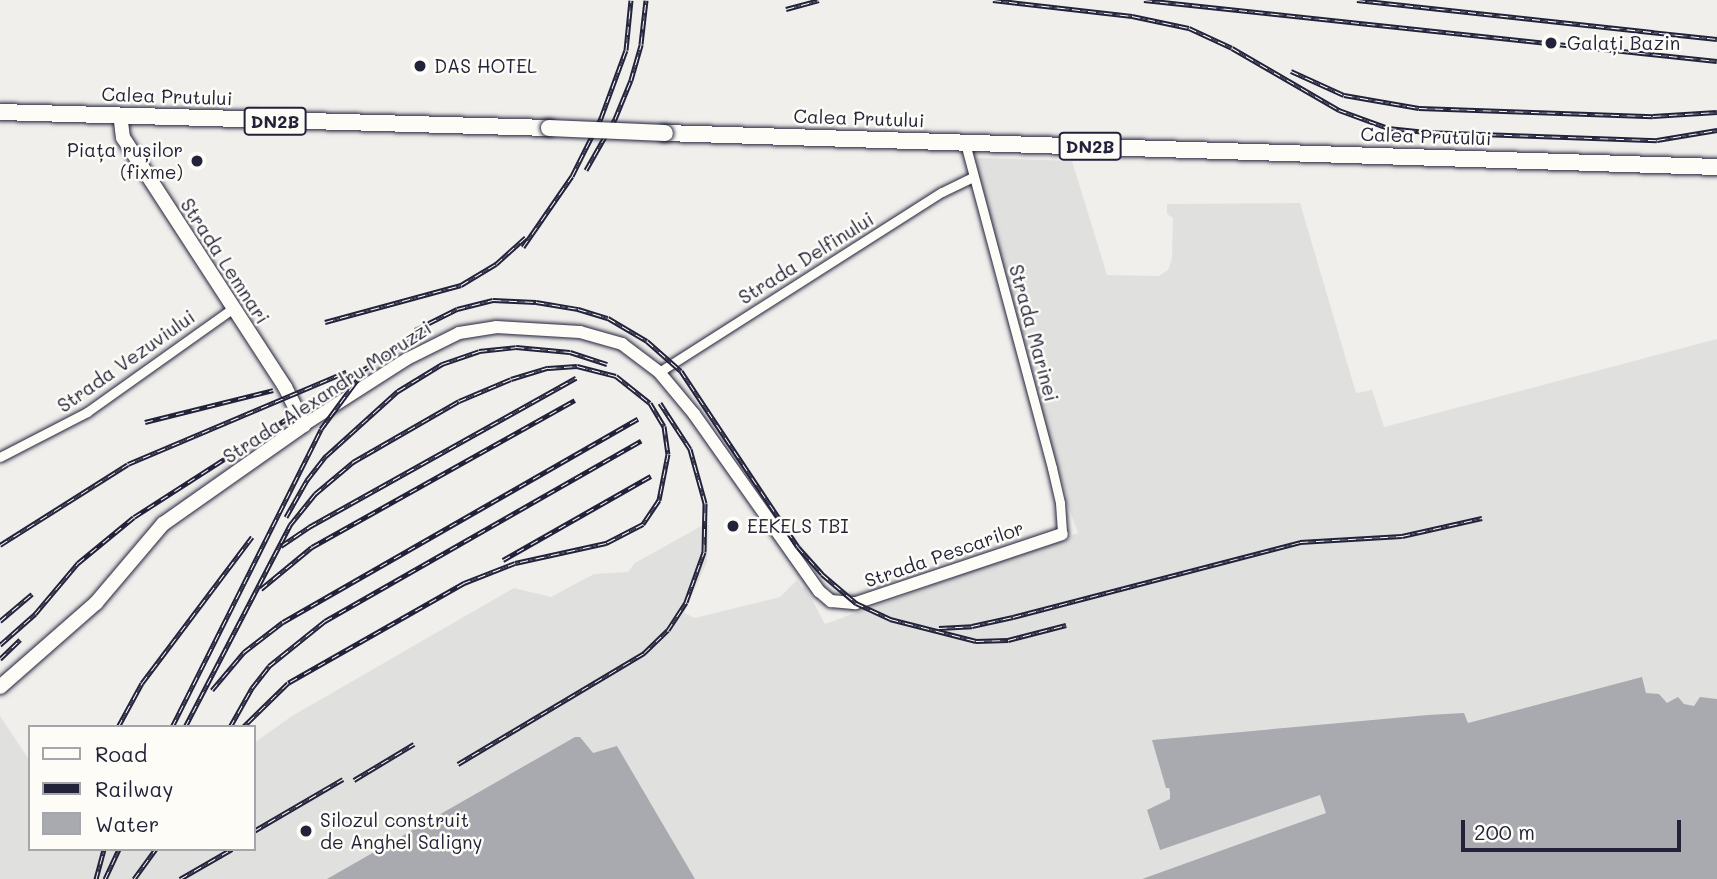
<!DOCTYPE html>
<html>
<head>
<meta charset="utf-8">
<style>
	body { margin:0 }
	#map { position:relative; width:1717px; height:879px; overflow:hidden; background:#f0efec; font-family:Mali,sans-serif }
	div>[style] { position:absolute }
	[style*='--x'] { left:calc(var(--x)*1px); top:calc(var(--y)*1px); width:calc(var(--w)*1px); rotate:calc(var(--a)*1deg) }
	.built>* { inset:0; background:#e0e0df }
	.water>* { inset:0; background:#a9a9b0 }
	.roads { filter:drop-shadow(0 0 2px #22223b) drop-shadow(0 0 2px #22223b) }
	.street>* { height:9px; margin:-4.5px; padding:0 4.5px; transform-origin:4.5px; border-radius:4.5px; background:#fdfcf7 }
	.secondary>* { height:12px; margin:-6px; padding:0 6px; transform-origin:6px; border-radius:6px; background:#fdfcf7 }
	.primary>* { height:14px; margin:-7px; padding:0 7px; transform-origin:7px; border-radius:7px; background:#fdfcf7 }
	.highway>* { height:16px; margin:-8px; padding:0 8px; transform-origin:8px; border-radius:8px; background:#fdfcf7 }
	.rail>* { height:5px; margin-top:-2.5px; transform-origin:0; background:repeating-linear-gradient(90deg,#fdfcf7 0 8px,#22223b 0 16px); box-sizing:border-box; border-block:2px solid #22223b }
	.bridges { filter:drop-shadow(0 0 2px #22223b) drop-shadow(0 0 2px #22223b) }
	.highway-bridge>* { height:16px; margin:-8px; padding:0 8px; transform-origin:8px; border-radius:8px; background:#fdfcf7 }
	.dots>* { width:19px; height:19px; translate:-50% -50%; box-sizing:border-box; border:4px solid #fdfcf7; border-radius:50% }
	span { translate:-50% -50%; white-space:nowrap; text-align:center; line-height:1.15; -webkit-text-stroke:5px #fdfcf7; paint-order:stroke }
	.shield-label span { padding:2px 5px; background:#fdfcf7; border:2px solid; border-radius:5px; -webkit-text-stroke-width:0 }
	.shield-label { font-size:18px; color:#22223b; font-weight:700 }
	.poi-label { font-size:19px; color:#22223b }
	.left { translate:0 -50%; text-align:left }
	.right { translate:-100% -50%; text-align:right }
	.street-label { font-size:19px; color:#22223b }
	.legend { position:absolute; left:28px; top:725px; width:228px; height:126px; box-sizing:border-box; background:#fdfcf7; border:2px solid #a5a5ac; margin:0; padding:9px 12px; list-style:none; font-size:21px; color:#22223b }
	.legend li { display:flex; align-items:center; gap:14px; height:35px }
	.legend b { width:35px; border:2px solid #a5a5ac }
	.scale { position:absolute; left:1461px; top:820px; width:220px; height:32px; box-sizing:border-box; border:4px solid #22223b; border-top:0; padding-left:9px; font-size:21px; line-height:24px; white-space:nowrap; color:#22223b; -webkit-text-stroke:5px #fdfcf7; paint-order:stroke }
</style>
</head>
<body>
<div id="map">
	<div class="built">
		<i style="clip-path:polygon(979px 158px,1072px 161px,1107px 275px,1159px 276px,1168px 270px,1172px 259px,1173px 218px,1167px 214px,1167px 204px,1300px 203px,1356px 393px,1372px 390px,1384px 427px,1717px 339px,1717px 721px,1326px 813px,1142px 879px,0 879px,0 716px,30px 761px,30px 849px,254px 849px,254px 743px,292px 716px,514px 588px,551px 597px,594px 574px,628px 572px,635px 563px,703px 525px,709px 525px,707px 562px,684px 613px,695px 618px,780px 597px,797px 580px,802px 588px,805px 587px,825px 624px,1078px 533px,1065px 498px,1067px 496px,1049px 441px,973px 162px)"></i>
	</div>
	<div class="water">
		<i style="clip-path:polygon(1642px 677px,1646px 693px,1659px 694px,1667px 703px,1678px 697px,1684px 704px,1694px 706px,1700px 697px,1717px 699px,1717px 879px,1142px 879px,1326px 813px,1320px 795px,1160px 850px,1147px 810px,1170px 799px,1170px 792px,1169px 788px,1166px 788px,1152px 740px,1428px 715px,1464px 713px,1468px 723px)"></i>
		<i style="clip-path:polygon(575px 737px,580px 737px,593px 753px,617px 746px,695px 879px,327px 879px)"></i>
	</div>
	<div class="roads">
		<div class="street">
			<i style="--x:965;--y:143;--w:336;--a:75"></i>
			<i style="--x:1052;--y:468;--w:36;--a:77"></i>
			<i style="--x:1060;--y:503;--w:31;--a:86"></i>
			<i style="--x:659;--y:372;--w:335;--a:-32.5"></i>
			<i style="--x:942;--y:192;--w:34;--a:-26"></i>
			<i style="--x:0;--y:457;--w:98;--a:-27.3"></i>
			<i style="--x:87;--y:412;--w:178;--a:-35.4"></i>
		</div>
		<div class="secondary">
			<i style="--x:304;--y:425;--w:122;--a:-32.7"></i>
			<i style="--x:407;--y:359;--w:58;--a:-26.6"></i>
			<i style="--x:459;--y:333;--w:37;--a:-9"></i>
			<i style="--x:496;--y:327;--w:84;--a:3.4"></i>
			<i style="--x:580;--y:332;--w:44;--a:15.9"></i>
			<i style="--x:622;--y:344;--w:46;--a:37.1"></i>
			<i style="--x:659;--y:372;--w:55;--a:50.2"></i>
			<i style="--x:694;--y:414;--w:217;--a:54.8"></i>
			<i style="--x:819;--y:591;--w:16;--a:40"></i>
			<i style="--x:831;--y:601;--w:25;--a:5"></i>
			<i style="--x:856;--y:603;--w:217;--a:-18.5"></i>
		</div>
		<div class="primary">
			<i style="--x:0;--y:687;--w:128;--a:-41.2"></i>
			<i style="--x:96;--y:603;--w:104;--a:-49.7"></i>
			<i style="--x:163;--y:524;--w:172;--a:-35.1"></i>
			<i style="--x:304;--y:425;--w:42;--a:-116.6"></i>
			<i style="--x:285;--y:387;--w:297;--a:-123"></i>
			<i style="--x:123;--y:138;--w:23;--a:-97"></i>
		</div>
		<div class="highway">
			<i style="--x:0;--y:112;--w:549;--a:1.67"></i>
			<i style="--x:665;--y:133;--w:1053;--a:1.85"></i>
		</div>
	</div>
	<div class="rail">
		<i style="--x:993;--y:0;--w:140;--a:6.6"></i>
		<i style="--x:1132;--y:16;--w:58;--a:11.9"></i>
		<i style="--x:1189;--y:28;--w:47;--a:24.9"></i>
		<i style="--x:1232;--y:48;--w:124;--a:30.1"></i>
		<i style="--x:1339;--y:110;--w:52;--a:20.2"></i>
		<i style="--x:1388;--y:128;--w:36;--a:6"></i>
		<i style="--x:1424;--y:132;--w:233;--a:2"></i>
		<i style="--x:1657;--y:140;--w:61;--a:-9.5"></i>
		<i style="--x:1144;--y:0;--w:576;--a:6.08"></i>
		<i style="--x:1357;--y:0;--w:362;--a:6.2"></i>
		<i style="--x:786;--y:9;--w:34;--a:-15"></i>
		<i style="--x:1291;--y:71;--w:58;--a:24.4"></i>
		<i style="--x:1344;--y:95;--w:76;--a:9.8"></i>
		<i style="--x:1419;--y:108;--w:234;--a:2"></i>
		<i style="--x:1653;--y:116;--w:64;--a:-3.6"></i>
		<i style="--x:586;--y:170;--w:59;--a:-60.4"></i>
		<i style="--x:615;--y:119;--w:42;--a:-67.7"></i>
		<i style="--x:631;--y:80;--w:37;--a:-74"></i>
		<i style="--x:641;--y:44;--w:44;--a:-83.5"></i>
		<i style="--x:523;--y:247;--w:86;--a:-55.4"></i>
		<i style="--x:572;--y:176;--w:65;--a:-63.4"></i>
		<i style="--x:601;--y:118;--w:72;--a:-69.8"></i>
		<i style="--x:626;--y:50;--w:50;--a:-84.3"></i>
		<i style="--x:325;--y:322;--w:141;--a:-15.2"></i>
		<i style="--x:461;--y:285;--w:41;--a:-31"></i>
		<i style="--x:496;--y:264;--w:40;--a:-42"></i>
		<i style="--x:415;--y:330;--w:47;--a:-26.6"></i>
		<i style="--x:457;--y:309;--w:37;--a:-14"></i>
		<i style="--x:493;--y:300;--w:43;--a:2.7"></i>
		<i style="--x:536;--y:302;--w:43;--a:9.5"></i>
		<i style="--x:578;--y:309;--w:31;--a:17"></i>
		<i style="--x:608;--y:318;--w:45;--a:30.5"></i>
		<i style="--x:647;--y:341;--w:45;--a:41.4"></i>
		<i style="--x:681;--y:371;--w:211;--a:56.4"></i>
		<i style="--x:798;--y:547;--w:36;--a:48"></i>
		<i style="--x:822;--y:574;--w:45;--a:40.5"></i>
		<i style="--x:856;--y:603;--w:38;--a:25"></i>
		<i style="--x:890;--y:619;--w:89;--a:14.3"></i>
		<i style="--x:976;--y:641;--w:32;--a:-2"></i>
		<i style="--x:1008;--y:640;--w:60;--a:-14.5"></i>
		<i style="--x:145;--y:422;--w:132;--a:-14"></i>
		<i style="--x:286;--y:517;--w:43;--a:-60.4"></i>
		<i style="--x:307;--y:480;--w:31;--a:-52"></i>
		<i style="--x:326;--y:456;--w:97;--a:-42.1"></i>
		<i style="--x:398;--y:391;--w:52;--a:-31.5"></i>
		<i style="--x:442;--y:364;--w:39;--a:-19"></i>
		<i style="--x:479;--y:351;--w:37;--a:-6"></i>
		<i style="--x:516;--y:347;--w:54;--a:5.3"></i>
		<i style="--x:570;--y:352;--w:39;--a:18"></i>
		<i style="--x:0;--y:545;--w:151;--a:-32.3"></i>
		<i style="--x:128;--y:464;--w:237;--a:-22.9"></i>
		<i style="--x:281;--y:546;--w:34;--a:-34"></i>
		<i style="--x:309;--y:527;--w:306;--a:-29.2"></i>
		<i style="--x:503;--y:560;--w:170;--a:-29.6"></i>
		<i style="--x:261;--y:589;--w:66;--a:-39.5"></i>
		<i style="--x:312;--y:547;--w:301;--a:-29.2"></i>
		<i style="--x:0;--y:621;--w:42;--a:-40.2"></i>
		<i style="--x:939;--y:628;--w:33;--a:-3"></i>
		<i style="--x:972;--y:626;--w:42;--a:-12.4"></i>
		<i style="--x:1013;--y:617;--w:297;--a:-14.6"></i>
		<i style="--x:1300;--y:542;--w:102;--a:-3.4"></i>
		<i style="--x:1402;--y:536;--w:82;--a:-12.7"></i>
		<i style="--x:0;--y:645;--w:47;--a:-41.5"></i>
		<i style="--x:35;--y:614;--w:67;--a:-49.9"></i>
		<i style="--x:78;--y:563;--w:72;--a:-39.4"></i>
		<i style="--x:134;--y:517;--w:350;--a:-32.7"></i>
		<i style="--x:0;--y:659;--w:28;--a:-44"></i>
		<i style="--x:212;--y:690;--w:50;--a:-49.9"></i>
		<i style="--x:244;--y:652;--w:49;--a:-37.6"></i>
		<i style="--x:283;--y:622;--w:409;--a:-29.8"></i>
		<i style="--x:118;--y:727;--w:50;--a:-61.4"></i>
		<i style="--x:142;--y:683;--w:183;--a:-53"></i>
		<i style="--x:172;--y:727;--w:333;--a:-63.4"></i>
		<i style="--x:321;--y:429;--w:61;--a:-53.7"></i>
		<i style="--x:185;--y:727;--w:228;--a:-62.5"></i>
		<i style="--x:290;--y:525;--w:40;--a:-51"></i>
		<i style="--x:315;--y:494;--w:50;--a:-40.1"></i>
		<i style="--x:353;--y:462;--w:122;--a:-29.9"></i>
		<i style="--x:459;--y:401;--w:56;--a:-22.9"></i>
		<i style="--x:511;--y:379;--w:39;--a:-17"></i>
		<i style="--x:548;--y:368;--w:29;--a:-4"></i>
		<i style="--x:577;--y:366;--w:40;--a:14.4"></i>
		<i style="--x:616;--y:376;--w:43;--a:38.5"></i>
		<i style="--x:650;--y:403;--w:27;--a:59"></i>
		<i style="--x:664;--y:426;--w:28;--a:82"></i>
		<i style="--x:668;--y:454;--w:47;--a:101.1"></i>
		<i style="--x:659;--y:500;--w:29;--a:124"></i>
		<i style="--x:643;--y:524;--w:42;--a:152.8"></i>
		<i style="--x:606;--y:543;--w:93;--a:167.6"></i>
		<i style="--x:515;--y:563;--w:55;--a:158.6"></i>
		<i style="--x:464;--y:583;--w:202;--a:150.4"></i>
		<i style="--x:288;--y:683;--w:63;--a:135.6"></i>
		<i style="--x:230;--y:727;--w:45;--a:-60.6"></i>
		<i style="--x:252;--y:688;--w:28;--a:-52"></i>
		<i style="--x:269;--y:666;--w:72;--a:-38.8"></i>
		<i style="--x:325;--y:621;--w:364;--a:-29.7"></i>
		<i style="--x:458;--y:764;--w:217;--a:-30.8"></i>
		<i style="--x:644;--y:653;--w:33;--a:-44"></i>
		<i style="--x:668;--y:630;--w:33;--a:-57"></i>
		<i style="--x:686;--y:602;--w:53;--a:-70.2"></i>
		<i style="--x:704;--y:552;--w:49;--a:-88.8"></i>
		<i style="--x:705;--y:503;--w:56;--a:-105.5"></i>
		<i style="--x:690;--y:449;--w:55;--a:-123.1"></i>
		<i style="--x:354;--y:780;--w:70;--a:-31"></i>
		<i style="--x:254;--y:831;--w:103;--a:-30.3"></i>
		<i style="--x:96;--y:879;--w:31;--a:-75"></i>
		<i style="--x:105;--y:879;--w:33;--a:-65"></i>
		<i style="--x:134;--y:879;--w:37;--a:-54"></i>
		<i style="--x:180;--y:879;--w:60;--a:-30"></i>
	</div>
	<div class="bridges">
		<div class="highway-bridge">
			<i style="--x:549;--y:128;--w:116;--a:2.5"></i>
		</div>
	</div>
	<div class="dots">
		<i style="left:1551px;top:43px;background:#22223b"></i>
		<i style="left:420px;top:66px;background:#22223b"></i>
		<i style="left:197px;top:161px;background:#22223b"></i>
		<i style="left:733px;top:526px;background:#22223b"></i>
		<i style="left:306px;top:831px;background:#22223b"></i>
	</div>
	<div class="shield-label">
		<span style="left:275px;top:121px">DN2B</span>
		<span style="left:1090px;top:146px">DN2B</span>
	</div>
	<div class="poi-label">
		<span class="left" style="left:1567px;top:43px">Galați Bazin</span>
		<span class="left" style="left:434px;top:66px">DAS HOTEL</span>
		<span class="right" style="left:183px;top:161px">Piața rușilor<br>(fixme)</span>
		<span class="left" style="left:747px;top:526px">EEKELS TBI</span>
		<span class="left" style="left:320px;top:831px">Silozul construit<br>de Anghel Saligny</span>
	</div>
	<div class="street-label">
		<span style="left:167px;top:96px;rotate:2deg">Calea Prutului</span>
		<span style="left:859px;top:118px;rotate:2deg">Calea Prutului</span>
		<span style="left:1426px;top:136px;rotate:2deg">Calea Prutului</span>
		<span style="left:806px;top:258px;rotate:-32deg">Strada Delfinului</span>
		<span style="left:225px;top:261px;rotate:57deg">Strada Lemnari</span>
		<span style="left:1034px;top:333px;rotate:75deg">Strada Marinei</span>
		<span style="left:126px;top:361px;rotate:-35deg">Strada Vezuviului</span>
		<span style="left:327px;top:392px;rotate:-33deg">Strada Alexandru Moruzzi</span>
		<span style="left:944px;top:554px;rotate:-19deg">Strada Pescarilor</span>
	</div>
	<ul class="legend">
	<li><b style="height:9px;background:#fdfcf7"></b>Road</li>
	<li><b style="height:9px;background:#22223b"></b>Railway</li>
	<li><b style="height:19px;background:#a9a9b0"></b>Water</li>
	</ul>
	<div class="scale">200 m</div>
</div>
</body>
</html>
